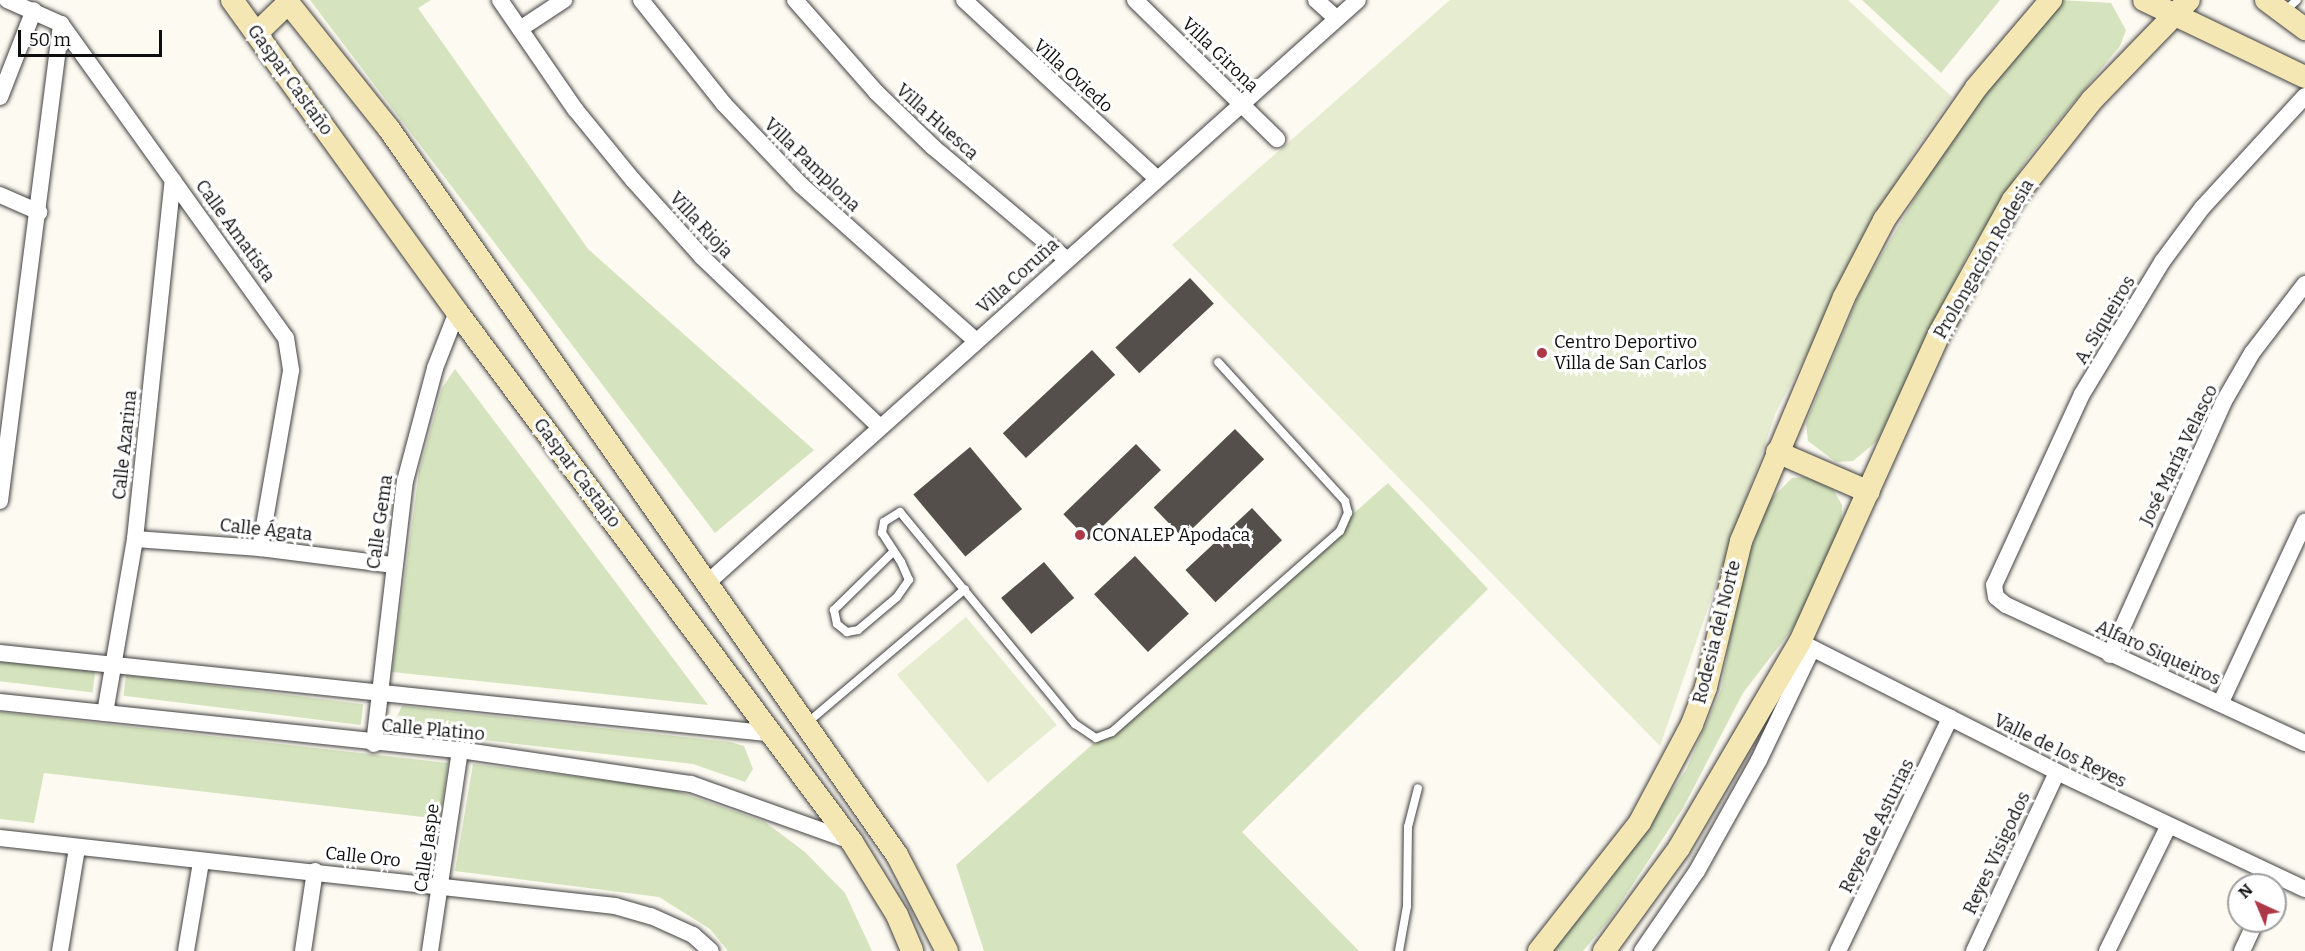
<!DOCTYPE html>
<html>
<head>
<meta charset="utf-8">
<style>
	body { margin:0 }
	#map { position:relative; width:2305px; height:951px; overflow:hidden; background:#fdfaf1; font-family:Bitter,serif }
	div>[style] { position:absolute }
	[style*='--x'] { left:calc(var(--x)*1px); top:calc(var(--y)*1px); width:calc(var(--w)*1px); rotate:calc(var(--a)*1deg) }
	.green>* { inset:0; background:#d5e4be; transform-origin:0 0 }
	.pitch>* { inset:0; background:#e5eccf; transform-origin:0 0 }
	.building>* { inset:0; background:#554f4c; transform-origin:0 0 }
	.roads { filter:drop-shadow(0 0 2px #414141) drop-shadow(0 0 2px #414141) }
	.lane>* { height:8px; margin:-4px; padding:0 4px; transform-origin:4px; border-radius:4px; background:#fff }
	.street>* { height:16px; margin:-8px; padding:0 8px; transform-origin:8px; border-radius:8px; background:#fff }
	.secondary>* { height:22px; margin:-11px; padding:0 11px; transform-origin:11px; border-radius:11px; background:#f5e7b4 }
	.dots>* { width:16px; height:16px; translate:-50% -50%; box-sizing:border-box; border:3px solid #fff; border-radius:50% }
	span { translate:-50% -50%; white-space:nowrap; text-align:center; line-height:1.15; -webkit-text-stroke:6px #fff; paint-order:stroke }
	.street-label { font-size:18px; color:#0e0e0e }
	.poi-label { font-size:18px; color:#0e0e0e }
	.left { translate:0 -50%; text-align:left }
	.north { position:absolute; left:2227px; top:873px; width:60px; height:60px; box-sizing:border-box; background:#fff; border:2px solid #9f9f9f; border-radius:50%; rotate:316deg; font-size:16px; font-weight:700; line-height:24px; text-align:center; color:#0e0e0e }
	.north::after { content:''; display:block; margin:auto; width:21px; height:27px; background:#ac3848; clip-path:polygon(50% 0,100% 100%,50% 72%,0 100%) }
	.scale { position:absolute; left:18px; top:30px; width:144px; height:27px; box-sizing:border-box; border:3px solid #0e0e0e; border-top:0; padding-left:8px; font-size:18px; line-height:21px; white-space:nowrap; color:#0e0e0e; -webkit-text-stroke:4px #fff; paint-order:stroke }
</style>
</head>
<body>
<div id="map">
	<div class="green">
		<i style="clip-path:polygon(310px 0,431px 0,418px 8px,588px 249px,814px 450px,715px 533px)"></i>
		<i style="clip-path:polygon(1862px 0,2000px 0,1941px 73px)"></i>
		<i style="clip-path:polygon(2060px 0,2111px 3px,2126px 30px,2120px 46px,2027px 159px,1967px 256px,1877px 441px,1853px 461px,1836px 462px,1808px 441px,1806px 423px,1861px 290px,1957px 127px)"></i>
		<i style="clip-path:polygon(455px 369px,696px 689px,708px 705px,392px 672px,419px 472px,442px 388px)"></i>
		<i style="clip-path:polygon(1806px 477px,1833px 489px,1842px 505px,1841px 529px,1796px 624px,1743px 693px,1683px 808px,1610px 919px,1583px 951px,1551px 951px,1602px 891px,1686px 770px,1721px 690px,1739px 583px,1768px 502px,1792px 478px)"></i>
		<i style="clip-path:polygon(1388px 483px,1488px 589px,1242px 832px,1359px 951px,984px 951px,956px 865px)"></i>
		<i style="left:0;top:659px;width:96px;height:22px;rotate:7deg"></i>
		<i style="left:126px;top:675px;width:239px;height:21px;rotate:7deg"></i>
		<i style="clip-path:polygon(402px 706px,730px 742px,744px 746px,753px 769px,745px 782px,693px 764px,404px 731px,395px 721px)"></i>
		<i style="clip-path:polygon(0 712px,448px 763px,440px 819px,44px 773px,34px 823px,0 819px)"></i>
		<i style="clip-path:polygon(473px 764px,668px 788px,765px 822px,805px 852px,845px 893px,872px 951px,728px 951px,710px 929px,659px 897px,455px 871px)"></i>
	</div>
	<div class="pitch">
		<i style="clip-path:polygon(1450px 0,1848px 0,1952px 97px,1914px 151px,1776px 412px,1660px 746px,1172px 245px)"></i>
		<i style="left:966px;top:617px;width:141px;height:90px;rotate:50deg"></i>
	</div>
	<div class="building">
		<i style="left:1190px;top:278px;width:35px;height:102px;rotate:47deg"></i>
		<i style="left:1092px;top:350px;width:34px;height:122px;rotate:47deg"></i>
		<i style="left:1235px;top:429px;width:42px;height:113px;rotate:46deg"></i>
		<i style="left:1136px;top:444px;width:36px;height:101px;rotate:46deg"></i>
		<i style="left:970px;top:447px;width:81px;height:74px;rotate:50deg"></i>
		<i style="left:1252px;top:508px;width:44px;height:91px;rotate:47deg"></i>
		<i style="left:1135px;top:556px;width:79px;height:56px;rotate:47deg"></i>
		<i style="left:1044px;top:562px;width:47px;height:56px;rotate:50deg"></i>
	</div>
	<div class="roads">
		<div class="lane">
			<i style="--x:2285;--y:11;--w:16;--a:-43"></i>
			<i style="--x:893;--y:552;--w:83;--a:135.5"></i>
			<i style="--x:834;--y:610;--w:14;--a:78"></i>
			<i style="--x:837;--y:624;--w:13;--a:39"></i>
			<i style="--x:847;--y:632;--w:11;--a:-10"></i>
			<i style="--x:858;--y:630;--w:51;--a:-40.2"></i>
			<i style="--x:897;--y:597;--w:21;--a:-55"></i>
			<i style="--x:909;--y:580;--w:20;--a:-114"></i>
			<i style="--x:901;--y:562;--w:35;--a:-123"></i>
			<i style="--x:882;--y:533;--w:11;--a:-80"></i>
			<i style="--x:884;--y:522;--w:19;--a:-32"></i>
			<i style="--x:900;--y:512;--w:275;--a:50.5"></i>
			<i style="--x:1075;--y:724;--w:25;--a:34"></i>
			<i style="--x:1096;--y:738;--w:17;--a:-21"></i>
			<i style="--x:1112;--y:732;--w:304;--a:-41.4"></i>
			<i style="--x:1340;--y:531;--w:20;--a:-66"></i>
			<i style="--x:1348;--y:513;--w:12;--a:-104"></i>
			<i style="--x:1345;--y:501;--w:188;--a:-132.4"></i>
			<i style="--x:807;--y:723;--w:207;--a:-40.3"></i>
			<i style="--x:1399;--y:951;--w:46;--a:-79.9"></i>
			<i style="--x:1407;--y:906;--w:79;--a:-89.3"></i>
			<i style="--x:1408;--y:827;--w:40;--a:-75.6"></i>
		</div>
		<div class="street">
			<i style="--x:7;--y:0;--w:59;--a:24"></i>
			<i style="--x:61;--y:24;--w:386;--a:54.4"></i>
			<i style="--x:286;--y:338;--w:33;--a:81"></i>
			<i style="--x:291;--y:371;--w:180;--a:99.9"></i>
			<i style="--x:500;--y:0;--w:132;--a:55.5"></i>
			<i style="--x:575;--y:109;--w:92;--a:50.8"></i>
			<i style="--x:633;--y:180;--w:103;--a:48.1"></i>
			<i style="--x:702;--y:257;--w:243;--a:43.7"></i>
			<i style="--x:641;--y:0;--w:133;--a:51.4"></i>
			<i style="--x:724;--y:104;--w:112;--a:46.5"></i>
			<i style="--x:801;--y:185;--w:233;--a:41.7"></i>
			<i style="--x:795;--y:0;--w:123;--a:48.6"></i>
			<i style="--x:876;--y:92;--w:79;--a:44"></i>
			<i style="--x:933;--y:147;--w:174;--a:40.1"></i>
			<i style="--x:964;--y:0;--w:263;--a:42.8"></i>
			<i style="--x:1135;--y:0;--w:199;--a:44.4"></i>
			<i style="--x:1316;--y:0;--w:28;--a:42"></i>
			<i style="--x:520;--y:29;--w:53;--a:-33.4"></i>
			<i style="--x:2305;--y:96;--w:152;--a:132.6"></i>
			<i style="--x:2202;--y:208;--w:67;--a:126.5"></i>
			<i style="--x:2162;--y:262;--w:154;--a:121.2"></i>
			<i style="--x:2082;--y:394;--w:210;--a:114.7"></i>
			<i style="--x:1994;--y:585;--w:12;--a:81"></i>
			<i style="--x:1996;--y:597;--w:13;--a:39"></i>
			<i style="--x:2006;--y:605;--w:329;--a:24.8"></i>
			<i style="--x:0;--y:97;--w:93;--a:-68.7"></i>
			<i style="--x:0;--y:195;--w:43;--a:23.6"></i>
			<i style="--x:0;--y:501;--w:481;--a:-82.7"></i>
			<i style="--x:135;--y:539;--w:125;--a:4.1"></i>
			<i style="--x:260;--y:548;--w:133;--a:7.3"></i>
			<i style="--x:706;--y:584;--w:875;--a:-41.85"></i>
			<i style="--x:1800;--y:642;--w:288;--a:26.8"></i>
			<i style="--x:2057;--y:772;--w:274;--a:25.3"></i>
			<i style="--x:0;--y:653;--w:778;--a:5.97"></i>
			<i style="--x:2110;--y:655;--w:276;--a:-65.8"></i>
			<i style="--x:2223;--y:403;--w:58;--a:-59.9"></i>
			<i style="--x:2252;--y:353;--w:87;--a:-52.5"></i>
			<i style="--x:0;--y:702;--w:462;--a:6"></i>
			<i style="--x:460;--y:750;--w:233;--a:8.4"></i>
			<i style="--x:691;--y:784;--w:170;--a:19.6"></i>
			<i style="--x:2221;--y:702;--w:199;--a:-65"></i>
			<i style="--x:105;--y:713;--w:177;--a:-80.2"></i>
			<i style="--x:135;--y:539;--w:361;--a:-84"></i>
			<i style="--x:374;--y:744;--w:265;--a:-83.3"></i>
			<i style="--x:405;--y:481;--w:117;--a:-75.1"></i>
			<i style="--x:435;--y:368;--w:60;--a:-68.6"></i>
			<i style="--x:0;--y:838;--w:619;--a:6.31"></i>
			<i style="--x:615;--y:906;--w:37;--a:16"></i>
			<i style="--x:651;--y:916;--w:46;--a:24.3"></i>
			<i style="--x:693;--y:935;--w:24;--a:42"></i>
			<i style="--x:60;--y:951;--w:104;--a:-80.6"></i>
			<i style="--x:186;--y:951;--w:90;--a:-80.4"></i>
			<i style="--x:303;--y:951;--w:81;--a:-81.5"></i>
			<i style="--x:430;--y:951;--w:203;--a:-81.5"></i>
			<i style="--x:1642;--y:951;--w:97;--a:-55.5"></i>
			<i style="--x:1697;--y:871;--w:127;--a:-60.8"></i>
			<i style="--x:1759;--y:760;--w:123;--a:-64.5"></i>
			<i style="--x:1838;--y:951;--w:259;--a:-64.3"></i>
			<i style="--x:1974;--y:951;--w:197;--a:-65.1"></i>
			<i style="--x:2107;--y:951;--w:140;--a:-63.8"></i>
			<i style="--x:2242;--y:951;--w:33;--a:-65"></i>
		</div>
		<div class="secondary">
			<i style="--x:232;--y:0;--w:385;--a:54.2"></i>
			<i style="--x:457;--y:312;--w:661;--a:53.3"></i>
			<i style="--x:852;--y:842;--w:86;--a:58.3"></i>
			<i style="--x:897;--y:915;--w:39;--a:67"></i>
			<i style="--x:286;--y:0;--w:165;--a:51.4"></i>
			<i style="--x:389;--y:129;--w:886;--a:55.02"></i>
			<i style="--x:897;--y:855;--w:108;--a:62.5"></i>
			<i style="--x:2144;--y:0;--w:178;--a:25.6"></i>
			<i style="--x:2266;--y:0;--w:49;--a:36.6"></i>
			<i style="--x:257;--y:33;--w:43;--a:-44.1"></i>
			<i style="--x:1777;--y:452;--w:100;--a:23.5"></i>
			<i style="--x:1539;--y:951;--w:164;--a:-51.9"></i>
			<i style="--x:1640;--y:822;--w:111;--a:-62"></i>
			<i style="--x:1692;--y:724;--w:40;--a:-69"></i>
			<i style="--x:1706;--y:687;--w:150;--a:-76.5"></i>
			<i style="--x:1741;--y:541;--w:265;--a:-67.1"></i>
			<i style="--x:1844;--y:297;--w:87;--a:-62.5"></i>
			<i style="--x:1884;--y:220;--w:161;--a:-55.1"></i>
			<i style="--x:1976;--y:88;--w:116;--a:-49.6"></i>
			<i style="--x:1604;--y:951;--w:127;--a:-53.9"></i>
			<i style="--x:1679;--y:848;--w:239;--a:-59.6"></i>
			<i style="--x:1800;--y:642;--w:338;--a:-65.7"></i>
			<i style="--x:1939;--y:334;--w:153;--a:-61.1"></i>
			<i style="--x:2013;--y:200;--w:127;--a:-51.7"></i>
			<i style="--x:2092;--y:100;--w:139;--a:-45.9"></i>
		</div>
	</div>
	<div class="dots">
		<i style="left:1542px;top:353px;background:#ac3848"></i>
		<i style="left:1080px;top:535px;background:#ac3848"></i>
	</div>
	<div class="street-label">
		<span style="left:1220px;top:55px;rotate:44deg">Villa Girona</span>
		<span style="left:1073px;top:76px;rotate:42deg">Villa Oviedo</span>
		<span style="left:290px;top:80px;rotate:54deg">Gaspar Castaño</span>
		<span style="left:937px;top:122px;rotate:42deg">Villa Huesca</span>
		<span style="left:812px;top:165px;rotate:44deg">Villa Pamplona</span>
		<span style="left:701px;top:225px;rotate:47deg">Villa Rioja</span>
		<span style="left:235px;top:231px;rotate:54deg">Calle Amatista</span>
		<span style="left:1984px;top:259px;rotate:-60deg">Prolongación Rodesia</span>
		<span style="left:1018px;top:276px;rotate:-42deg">Villa Coruña</span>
		<span style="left:2105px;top:320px;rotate:-59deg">A. Siqueiros</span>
		<span style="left:125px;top:445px;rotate:-84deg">Calle Azarina</span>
		<span style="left:2179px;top:455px;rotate:-64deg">José María Velasco</span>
		<span style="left:577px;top:473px;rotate:53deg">Gaspar Castaño</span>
		<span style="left:380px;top:522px;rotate:-82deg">Calle Gema</span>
		<span style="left:266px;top:530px;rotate:6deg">Calle Ágata</span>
		<span style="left:1717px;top:632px;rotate:-76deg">Rodesia del Norte</span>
		<span style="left:2158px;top:653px;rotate:24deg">Alfaro Siqueiros</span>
		<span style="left:433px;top:730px;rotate:5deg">Calle Platino</span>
		<span style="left:2060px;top:751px;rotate:26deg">Valle de los Reyes</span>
		<span style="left:1877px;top:826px;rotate:-64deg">Reyes de Asturias</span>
		<span style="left:427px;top:848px;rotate:-82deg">Calle Jaspe</span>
		<span style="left:1997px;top:853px;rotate:-65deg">Reyes Visigodos</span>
		<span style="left:363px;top:857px;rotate:6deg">Calle Oro</span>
	</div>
	<div class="poi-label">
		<span class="left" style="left:1554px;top:353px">Centro Deportivo<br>Villa de San Carlos</span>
		<span class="left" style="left:1092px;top:535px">CONALEP Apodaca</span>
	</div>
	<div class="north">N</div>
	<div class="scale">50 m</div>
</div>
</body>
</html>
